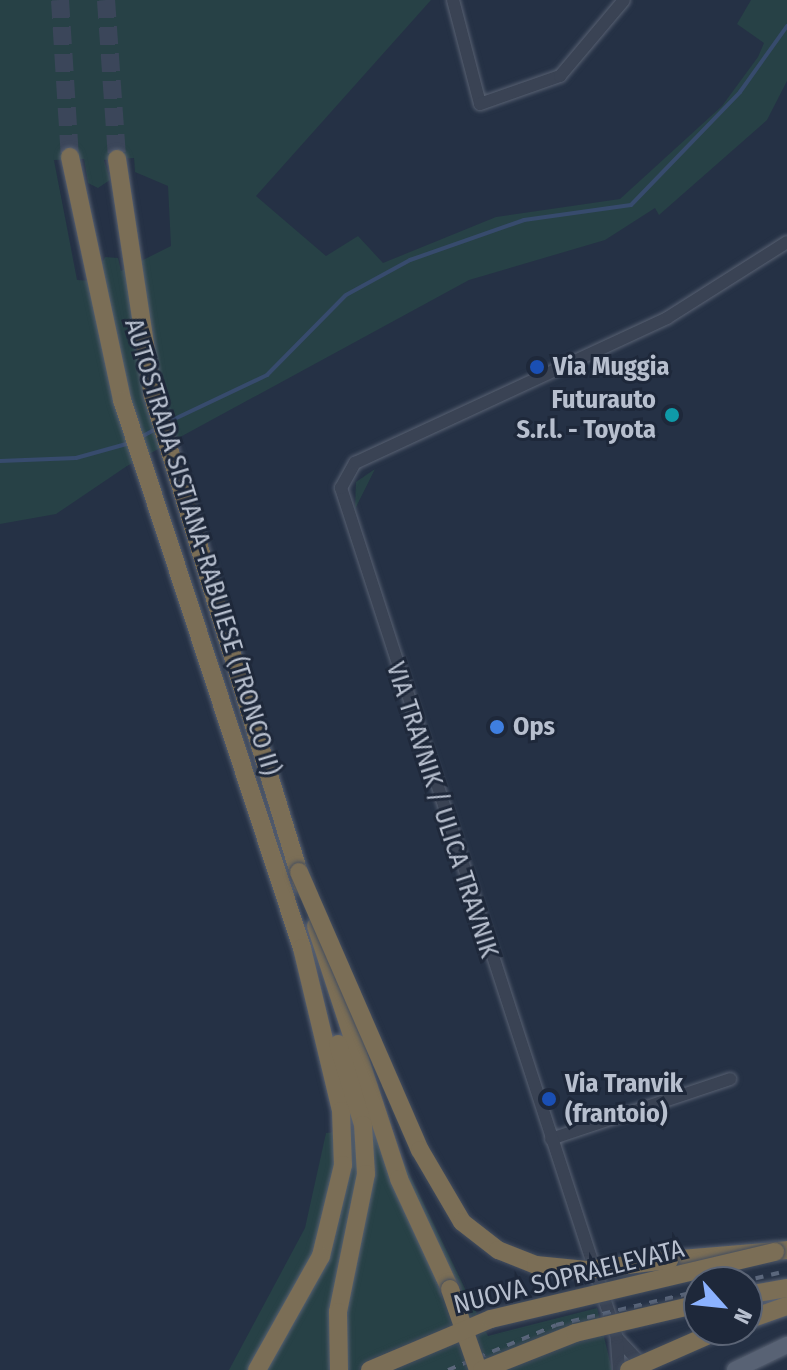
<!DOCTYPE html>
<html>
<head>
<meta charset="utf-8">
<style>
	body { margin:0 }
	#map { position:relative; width:787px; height:1370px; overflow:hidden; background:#253145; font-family:"Fira Sans Condensed",sans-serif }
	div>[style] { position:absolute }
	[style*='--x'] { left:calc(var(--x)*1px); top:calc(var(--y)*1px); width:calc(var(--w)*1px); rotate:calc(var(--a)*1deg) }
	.green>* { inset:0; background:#274146 }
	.stream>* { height:4px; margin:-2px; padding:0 2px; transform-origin:2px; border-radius:2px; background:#374b6d }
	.highway-tunnel>* { height:18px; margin-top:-9px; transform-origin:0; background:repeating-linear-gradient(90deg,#3b465a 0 18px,transparent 0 27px) }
	.roads { filter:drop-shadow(0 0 2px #586172) drop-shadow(0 0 2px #586172) }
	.minor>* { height:12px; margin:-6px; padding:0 6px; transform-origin:6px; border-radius:6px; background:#3a4354 }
	.major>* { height:16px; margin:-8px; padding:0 8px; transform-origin:8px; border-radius:8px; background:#586274 }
	.highway>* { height:18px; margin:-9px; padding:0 9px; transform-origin:9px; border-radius:9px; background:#7b6e56 }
	.rail>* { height:4px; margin-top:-2px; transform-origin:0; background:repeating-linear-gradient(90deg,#5b677c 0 8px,transparent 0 16px) }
	.bridges { filter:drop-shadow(0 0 2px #444e5f) drop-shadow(0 0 2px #444e5f) }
	.highway-bridge>* { height:18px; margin:-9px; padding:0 9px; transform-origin:9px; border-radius:9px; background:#7b6e56 }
	.dots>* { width:22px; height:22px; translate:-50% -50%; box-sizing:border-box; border:4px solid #1e283a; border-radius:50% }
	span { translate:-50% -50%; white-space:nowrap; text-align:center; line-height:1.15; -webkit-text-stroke:6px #1e283a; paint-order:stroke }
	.poi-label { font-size:26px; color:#b7bfce; font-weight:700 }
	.left { translate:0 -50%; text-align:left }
	.right { translate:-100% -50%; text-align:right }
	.street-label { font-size:26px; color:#b7bfce }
	.north { position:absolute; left:683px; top:1266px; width:80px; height:80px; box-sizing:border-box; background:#1e283a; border:2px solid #5b6475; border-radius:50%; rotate:117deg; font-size:22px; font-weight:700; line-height:32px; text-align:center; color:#b7bfce }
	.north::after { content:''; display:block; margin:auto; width:28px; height:36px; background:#8bb2ff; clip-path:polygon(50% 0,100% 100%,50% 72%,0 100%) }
</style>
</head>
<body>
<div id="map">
	<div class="green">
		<i style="clip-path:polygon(evenodd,0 0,431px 0,256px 196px,326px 256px,358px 236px,383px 263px,496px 217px,620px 199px,722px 106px,758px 57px,764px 43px,737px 24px,751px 0,787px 0,787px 81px,767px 120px,659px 215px,655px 208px,605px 240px,469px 280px,127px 466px,56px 514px,0 524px,0 0,134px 158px,135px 172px,168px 186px,171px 246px,121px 271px,118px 258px,105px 257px,93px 281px,77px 280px,54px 160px,84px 159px,88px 183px,98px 188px,110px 180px,104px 160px,134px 158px)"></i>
		<i style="clip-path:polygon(375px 469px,355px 509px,356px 482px)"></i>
		<i style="clip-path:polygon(386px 1126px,488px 1336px,597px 1308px,612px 1370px,229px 1370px,305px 1228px,326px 1133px)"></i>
	</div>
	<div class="stream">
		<i style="--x:166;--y:423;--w:112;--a:-25.4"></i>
		<i style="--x:267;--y:375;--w:112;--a:-45.4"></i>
		<i style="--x:346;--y:295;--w:73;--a:-28.7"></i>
		<i style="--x:410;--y:260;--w:121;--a:-19.3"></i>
		<i style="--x:524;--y:220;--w:108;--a:-8"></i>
		<i style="--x:631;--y:205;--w:157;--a:-46"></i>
		<i style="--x:740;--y:92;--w:81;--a:-54.5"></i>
		<i style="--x:141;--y:437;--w:19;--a:-28"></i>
		<i style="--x:0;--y:461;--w:76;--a:-2.3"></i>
		<i style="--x:76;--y:458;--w:56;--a:-15.5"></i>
	</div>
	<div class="highway-tunnel">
		<i style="--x:60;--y:0;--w:157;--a:86.4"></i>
		<i style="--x:106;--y:0;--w:159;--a:86"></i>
	</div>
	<div class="roads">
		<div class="minor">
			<i style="--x:453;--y:0;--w:107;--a:75.4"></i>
			<i style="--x:480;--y:104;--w:85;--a:-19.3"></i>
			<i style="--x:560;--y:76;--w:99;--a:-49.9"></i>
			<i style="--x:551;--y:1139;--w:189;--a:-18.5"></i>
			<i style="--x:617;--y:1338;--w:40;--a:47"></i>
			<i style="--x:619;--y:1370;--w:32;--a:-94"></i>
			<i style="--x:617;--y:1338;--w:894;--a:-107.99"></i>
			<i style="--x:341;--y:488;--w:29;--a:-61"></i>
			<i style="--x:355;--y:463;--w:344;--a:-24.9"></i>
			<i style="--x:667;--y:318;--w:142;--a:-32.3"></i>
		</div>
		<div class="major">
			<i style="--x:735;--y:1370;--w:58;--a:-25.7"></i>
		</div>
		<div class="highway">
			<i style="--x:70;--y:157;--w:249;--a:77.9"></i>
			<i style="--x:122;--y:400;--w:577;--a:71.82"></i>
			<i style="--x:302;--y:948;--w:168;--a:76.5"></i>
			<i style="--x:341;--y:1111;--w:54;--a:87.9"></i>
			<i style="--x:343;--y:1165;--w:94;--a:103.6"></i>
			<i style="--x:321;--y:1256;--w:131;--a:119.3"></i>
			<i style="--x:117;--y:159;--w:240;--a:81.4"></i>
			<i style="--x:153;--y:396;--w:512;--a:72.98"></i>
			<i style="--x:316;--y:926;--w:266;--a:71.8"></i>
			<i style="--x:399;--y:1179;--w:121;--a:65.1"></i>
			<i style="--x:338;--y:1044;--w:85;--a:72.8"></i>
			<i style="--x:363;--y:1125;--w:49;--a:86.5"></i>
			<i style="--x:366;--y:1174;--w:141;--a:101.5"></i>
			<i style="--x:338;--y:1312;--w:58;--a:89"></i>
			<i style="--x:669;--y:1260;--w:118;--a:-4.8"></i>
			<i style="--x:747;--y:1295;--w:41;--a:-9.9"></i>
			<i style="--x:747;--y:1320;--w:42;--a:-19.3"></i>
		</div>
	</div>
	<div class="rail">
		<i style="--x:740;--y:1282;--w:48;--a:-13.2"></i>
		<i style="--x:448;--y:1370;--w:117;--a:-22.6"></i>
		<i style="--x:556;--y:1325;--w:147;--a:-13.4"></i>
	</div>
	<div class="bridges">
		<div class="highway-bridge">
			<i style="--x:299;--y:872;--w:303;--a:66.5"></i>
			<i style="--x:420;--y:1150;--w:83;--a:59.7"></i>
			<i style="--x:462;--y:1222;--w:46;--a:37.9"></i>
			<i style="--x:498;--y:1250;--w:41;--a:21.5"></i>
			<i style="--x:536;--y:1265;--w:51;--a:5.6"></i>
			<i style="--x:587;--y:1270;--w:83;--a:-7"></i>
			<i style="--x:450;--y:1289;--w:86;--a:70.9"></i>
			<i style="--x:370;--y:1370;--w:131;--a:-22.9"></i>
			<i style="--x:491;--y:1319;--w:292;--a:-13.3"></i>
			<i style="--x:482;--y:1370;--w:100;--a:-21.7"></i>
			<i style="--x:575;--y:1333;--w:127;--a:-13.2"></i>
			<i style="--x:629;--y:1370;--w:99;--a:-23.7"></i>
		</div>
	</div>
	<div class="dots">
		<i style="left:537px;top:367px;background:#1a4fb4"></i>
		<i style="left:672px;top:415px;background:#0f9aa8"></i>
		<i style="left:497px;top:727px;background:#3f7fe0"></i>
		<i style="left:549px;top:1099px;background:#1a4fb4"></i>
	</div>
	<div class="poi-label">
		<span class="left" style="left:553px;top:367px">Via Muggia</span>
		<span class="right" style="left:656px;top:415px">Futurauto<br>S.r.l. - Toyota</span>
		<span class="left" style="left:513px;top:727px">Ops</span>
		<span class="left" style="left:565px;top:1099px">Via Tranvik<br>(frantoio)</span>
	</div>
	<div class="street-label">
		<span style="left:202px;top:547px;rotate:73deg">AUTOSTRADA SISTIANA-RABUIESE (TRONCO II)</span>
		<span style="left:442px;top:810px;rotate:72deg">VIA TRAVNIK / ULICA TRAVNIK</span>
		<span style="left:569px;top:1277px;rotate:-14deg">NUOVA SOPRAELEVATA</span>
	</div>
	<div class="north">N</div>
</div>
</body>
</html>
